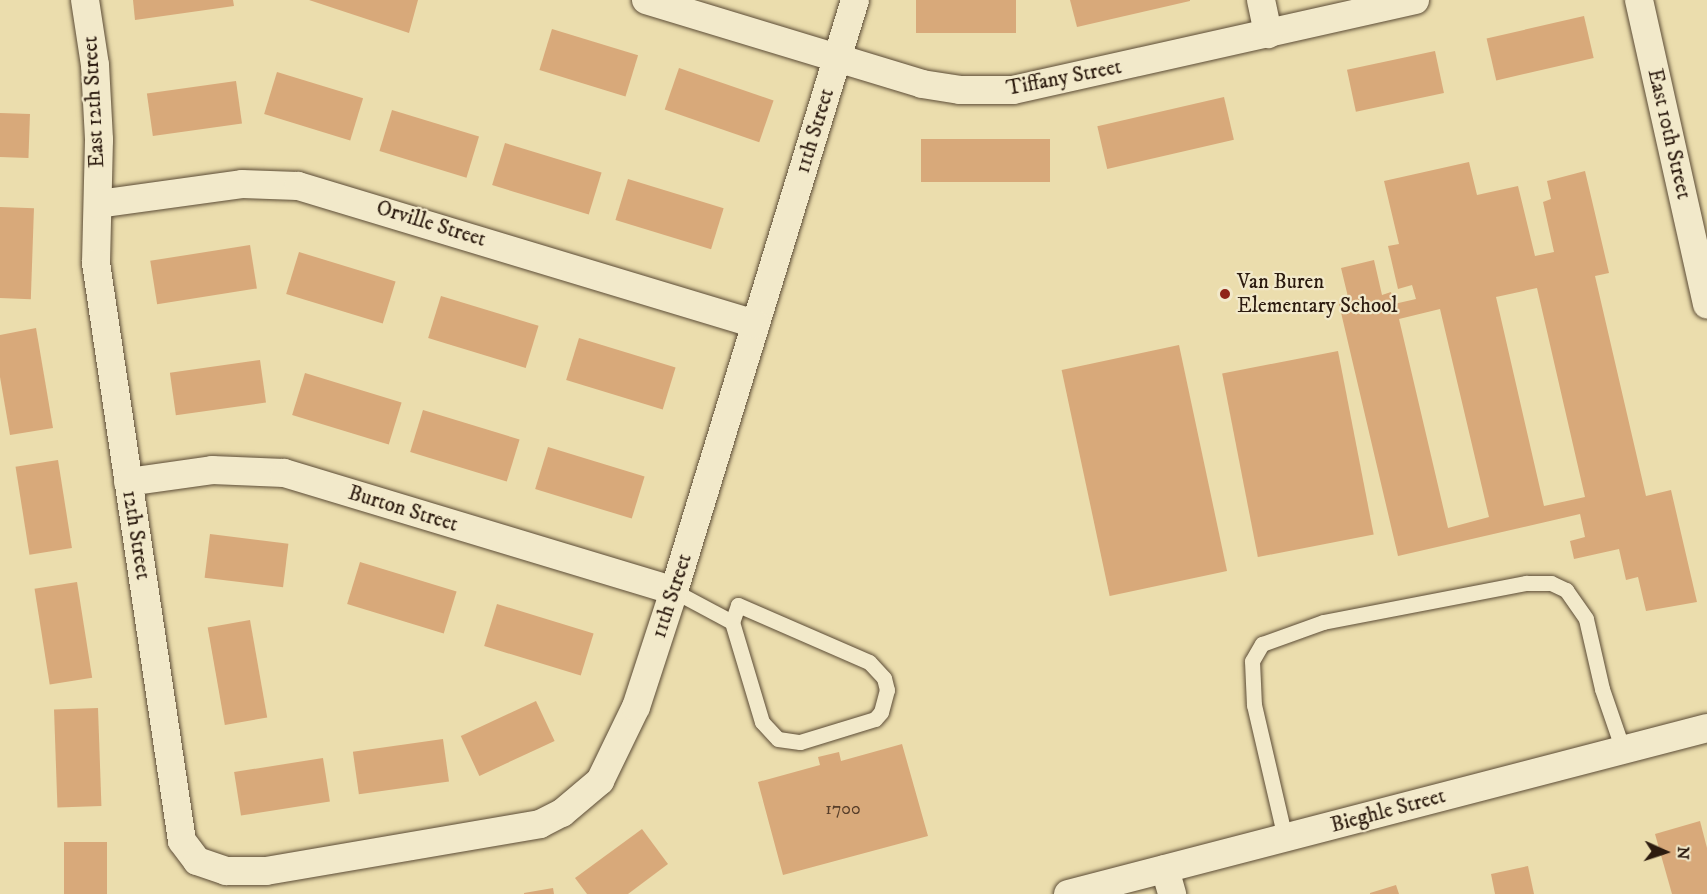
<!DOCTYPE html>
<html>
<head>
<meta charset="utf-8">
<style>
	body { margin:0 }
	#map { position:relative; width:1707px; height:894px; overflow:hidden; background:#ebddad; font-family:"IM FELL DW Pica",serif }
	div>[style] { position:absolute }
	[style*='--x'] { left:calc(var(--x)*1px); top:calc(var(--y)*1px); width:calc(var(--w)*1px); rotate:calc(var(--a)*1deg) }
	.building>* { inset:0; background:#d8a97a; transform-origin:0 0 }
	.roads { filter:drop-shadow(0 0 2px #5c4c36) drop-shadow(0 0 2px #5c4c36) }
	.service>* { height:15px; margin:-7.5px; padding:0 7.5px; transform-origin:7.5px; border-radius:7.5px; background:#f2e9ca }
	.minor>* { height:28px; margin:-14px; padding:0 14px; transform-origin:14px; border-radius:14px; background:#f2e9ca }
	.dots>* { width:16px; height:16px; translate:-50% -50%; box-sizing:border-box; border:3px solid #f2e9ca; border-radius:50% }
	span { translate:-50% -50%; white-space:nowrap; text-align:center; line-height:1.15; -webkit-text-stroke:4.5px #f2e9ca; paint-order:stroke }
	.number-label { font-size:18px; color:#573e2a }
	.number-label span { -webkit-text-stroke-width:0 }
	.street-label { font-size:21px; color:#2c1b0f }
	.poi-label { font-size:21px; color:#2c1b0f }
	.left { translate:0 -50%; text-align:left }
	.north { position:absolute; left:1635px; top:822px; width:60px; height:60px; -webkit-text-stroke:4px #f2e9ca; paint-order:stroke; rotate:93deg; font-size:16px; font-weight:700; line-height:24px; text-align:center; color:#2c1b0f }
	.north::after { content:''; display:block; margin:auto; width:21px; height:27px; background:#2c1b0f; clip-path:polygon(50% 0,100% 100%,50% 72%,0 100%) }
</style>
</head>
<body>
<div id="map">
	<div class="building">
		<i style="clip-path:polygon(133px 0,233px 0,234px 6px,135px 20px)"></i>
		<i style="clip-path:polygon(309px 0,418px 0,409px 33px)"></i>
		<i style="left:916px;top:0;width:100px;height:33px"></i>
		<i style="clip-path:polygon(1070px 0,1190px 0,1190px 1px,1077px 27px)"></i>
		<i style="left:1584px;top:16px;width:43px;height:100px;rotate:77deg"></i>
		<i style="left:552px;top:29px;width:90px;height:43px;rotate:17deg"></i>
		<i style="left:1435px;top:51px;width:43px;height:90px;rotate:78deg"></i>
		<i style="left:679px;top:68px;width:100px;height:44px;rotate:19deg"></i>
		<i style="left:277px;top:72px;width:90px;height:44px;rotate:17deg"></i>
		<i style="left:236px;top:81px;width:43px;height:90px;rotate:82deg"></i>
		<i style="left:1224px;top:97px;width:44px;height:130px;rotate:77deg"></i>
		<i style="left:392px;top:110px;width:91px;height:43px;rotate:17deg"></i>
		<i style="left:0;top:113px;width:30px;height:44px;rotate:2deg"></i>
		<i style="left:1050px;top:139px;width:43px;height:129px;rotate:90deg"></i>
		<i style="left:505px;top:143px;width:101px;height:44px;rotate:17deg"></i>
		<i style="clip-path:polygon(evenodd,1469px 162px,1477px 195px,1518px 186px,1535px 256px,1554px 252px,1543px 202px,1551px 199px,1547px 181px,1585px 171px,1609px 273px,1595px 276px,1646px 496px,1671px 490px,1697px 602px,1646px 611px,1638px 577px,1626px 580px,1619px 549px,1574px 559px,1570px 541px,1585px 537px,1580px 514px,1398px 556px,1339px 304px,1349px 301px,1341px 268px,1374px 260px,1382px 295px,1391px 292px,1394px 304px,1416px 299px,1412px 285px,1398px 289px,1388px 246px,1399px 244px,1384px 181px,1469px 162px,1537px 288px,1585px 497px,1544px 506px,1496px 297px,1537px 288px,1469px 162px,1440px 309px,1489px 517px,1448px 528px,1399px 319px,1440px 309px)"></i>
		<i style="left:628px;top:179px;width:100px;height:43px;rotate:17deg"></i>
		<i style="left:0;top:207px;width:34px;height:91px;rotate:2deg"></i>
		<i style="left:250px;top:245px;width:44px;height:101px;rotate:81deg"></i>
		<i style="left:299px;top:252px;width:101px;height:44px;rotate:17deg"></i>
		<i style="left:441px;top:296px;width:102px;height:44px;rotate:17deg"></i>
		<i style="clip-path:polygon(36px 328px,53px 428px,10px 435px,0 377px,0 335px)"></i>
		<i style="left:579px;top:338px;width:101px;height:44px;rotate:17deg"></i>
		<i style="left:1179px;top:345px;width:231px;height:120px;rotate:78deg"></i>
		<i style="left:1338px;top:351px;width:187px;height:118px;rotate:79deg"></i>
		<i style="left:260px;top:360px;width:43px;height:91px;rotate:82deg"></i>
		<i style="left:305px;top:373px;width:101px;height:44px;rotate:17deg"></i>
		<i style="left:423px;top:410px;width:101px;height:44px;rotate:17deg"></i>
		<i style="left:548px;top:447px;width:101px;height:44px;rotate:17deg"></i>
		<i style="left:58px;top:460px;width:89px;height:43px;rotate:81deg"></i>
		<i style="left:210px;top:534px;width:79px;height:44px;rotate:7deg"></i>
		<i style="left:360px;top:562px;width:101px;height:44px;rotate:17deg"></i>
		<i style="left:77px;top:582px;width:97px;height:43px;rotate:81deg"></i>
		<i style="left:497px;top:604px;width:101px;height:44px;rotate:17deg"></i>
		<i style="left:250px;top:620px;width:99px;height:43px;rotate:80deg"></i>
		<i style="left:536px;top:701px;width:44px;height:83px;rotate:65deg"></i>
		<i style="left:98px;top:708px;width:98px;height:44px;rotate:88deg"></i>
		<i style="left:443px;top:739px;width:43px;height:91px;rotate:82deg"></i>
		<i style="clip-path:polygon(902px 744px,928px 836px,783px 875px,758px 782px,820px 765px,818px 757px,839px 752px,841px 761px)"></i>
		<i style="left:323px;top:758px;width:44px;height:90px;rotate:81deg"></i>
		<i style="clip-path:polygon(1700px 821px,1707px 848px,1707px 894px,1672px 894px,1655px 834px)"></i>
		<i style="clip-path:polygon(642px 829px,668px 864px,628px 894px,587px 894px,575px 878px)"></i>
		<i style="left:64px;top:842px;width:43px;height:52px"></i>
		<i style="clip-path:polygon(1528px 866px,1534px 894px,1495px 894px,1491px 874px)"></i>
		<i style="clip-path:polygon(1396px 885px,1399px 894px,1370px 894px,1370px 893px)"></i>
		<i style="clip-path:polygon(553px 888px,554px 894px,524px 894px,524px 893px)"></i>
	</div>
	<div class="roads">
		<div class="service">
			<i style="--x:674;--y:591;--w:66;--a:28.1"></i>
			<i style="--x:732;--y:622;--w:104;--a:73.3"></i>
			<i style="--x:762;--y:722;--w:23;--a:47"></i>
			<i style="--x:778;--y:739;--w:22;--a:8"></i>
			<i style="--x:800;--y:742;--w:78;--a:-17"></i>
			<i style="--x:875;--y:719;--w:9;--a:-49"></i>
			<i style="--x:881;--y:712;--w:23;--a:-75"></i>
			<i style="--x:887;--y:690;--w:12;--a:-104"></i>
			<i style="--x:884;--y:678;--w:22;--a:-133"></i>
			<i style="--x:869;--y:662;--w:143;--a:-156.5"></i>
			<i style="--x:738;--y:605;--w:18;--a:109"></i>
			<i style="--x:1285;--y:838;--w:137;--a:-103.1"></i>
			<i style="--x:1254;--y:705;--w:44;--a:-92.6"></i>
			<i style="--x:1252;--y:661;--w:20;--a:-60"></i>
			<i style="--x:1262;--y:644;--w:65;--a:-19.8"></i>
			<i style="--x:1323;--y:622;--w:207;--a:-10.9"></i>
			<i style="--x:1526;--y:583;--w:25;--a:0"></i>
			<i style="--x:1551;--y:583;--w:17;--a:25"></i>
			<i style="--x:1566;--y:590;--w:35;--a:55"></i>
			<i style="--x:1586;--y:619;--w:72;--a:77.1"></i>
			<i style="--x:1602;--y:689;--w:65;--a:71"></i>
		</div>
		<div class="minor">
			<i style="--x:85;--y:0;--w:66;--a:81.3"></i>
			<i style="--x:95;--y:65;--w:75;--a:86.9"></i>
			<i style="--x:99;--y:140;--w:123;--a:91.4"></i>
			<i style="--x:96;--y:263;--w:584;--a:81.54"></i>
			<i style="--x:182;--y:841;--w:25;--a:53"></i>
			<i style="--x:197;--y:861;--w:31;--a:19"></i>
			<i style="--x:226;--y:871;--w:40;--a:0"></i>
			<i style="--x:266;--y:871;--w:278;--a:-9.7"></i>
			<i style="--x:540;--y:824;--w:25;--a:-27"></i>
			<i style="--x:562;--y:813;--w:50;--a:-40.1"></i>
			<i style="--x:600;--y:781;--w:82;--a:-64.1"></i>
			<i style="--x:636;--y:707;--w:122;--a:-71.9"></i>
			<i style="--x:674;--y:591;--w:618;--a:-72.97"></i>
			<i style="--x:646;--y:0;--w:288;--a:16.9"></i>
			<i style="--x:922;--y:84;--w:38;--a:9"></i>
			<i style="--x:960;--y:90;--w:53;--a:0"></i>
			<i style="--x:1013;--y:90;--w:412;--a:-12.6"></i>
			<i style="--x:1261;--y:0;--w:35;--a:78"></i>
			<i style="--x:1639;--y:0;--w:312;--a:77.4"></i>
			<i style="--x:98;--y:204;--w:145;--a:-7.9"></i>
			<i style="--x:242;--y:184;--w:56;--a:2"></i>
			<i style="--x:298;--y:186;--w:478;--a:16.8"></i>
			<i style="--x:128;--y:482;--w:85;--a:-8.1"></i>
			<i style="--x:212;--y:470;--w:72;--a:2.4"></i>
			<i style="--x:284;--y:473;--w:407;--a:16.8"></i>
			<i style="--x:1165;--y:869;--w:26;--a:74"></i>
			<i style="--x:1068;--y:894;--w:660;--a:-14.56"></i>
		</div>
	</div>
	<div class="dots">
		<i style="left:1225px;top:294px;background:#8f2418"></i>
	</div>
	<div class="number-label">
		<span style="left:843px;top:809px">1700</span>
	</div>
	<div class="street-label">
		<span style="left:1064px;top:78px;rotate:-11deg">Tiffany Street</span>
		<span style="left:94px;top:102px;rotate:-93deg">East 12th Street</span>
		<span style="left:815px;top:131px;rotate:-73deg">11th Street</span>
		<span style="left:1669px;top:134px;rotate:77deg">East 10th Street</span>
		<span style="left:431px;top:224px;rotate:17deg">Orville Street</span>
		<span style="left:403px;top:509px;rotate:17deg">Burton Street</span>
		<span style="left:136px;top:535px;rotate:81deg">12th Street</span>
		<span style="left:672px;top:596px;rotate:-72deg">11th Street</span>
		<span style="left:1388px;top:811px;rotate:-15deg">Bieghle Street</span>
	</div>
	<div class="poi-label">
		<span class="left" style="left:1237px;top:294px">Van Buren<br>Elementary School</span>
	</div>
	<div class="north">N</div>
</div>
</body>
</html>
